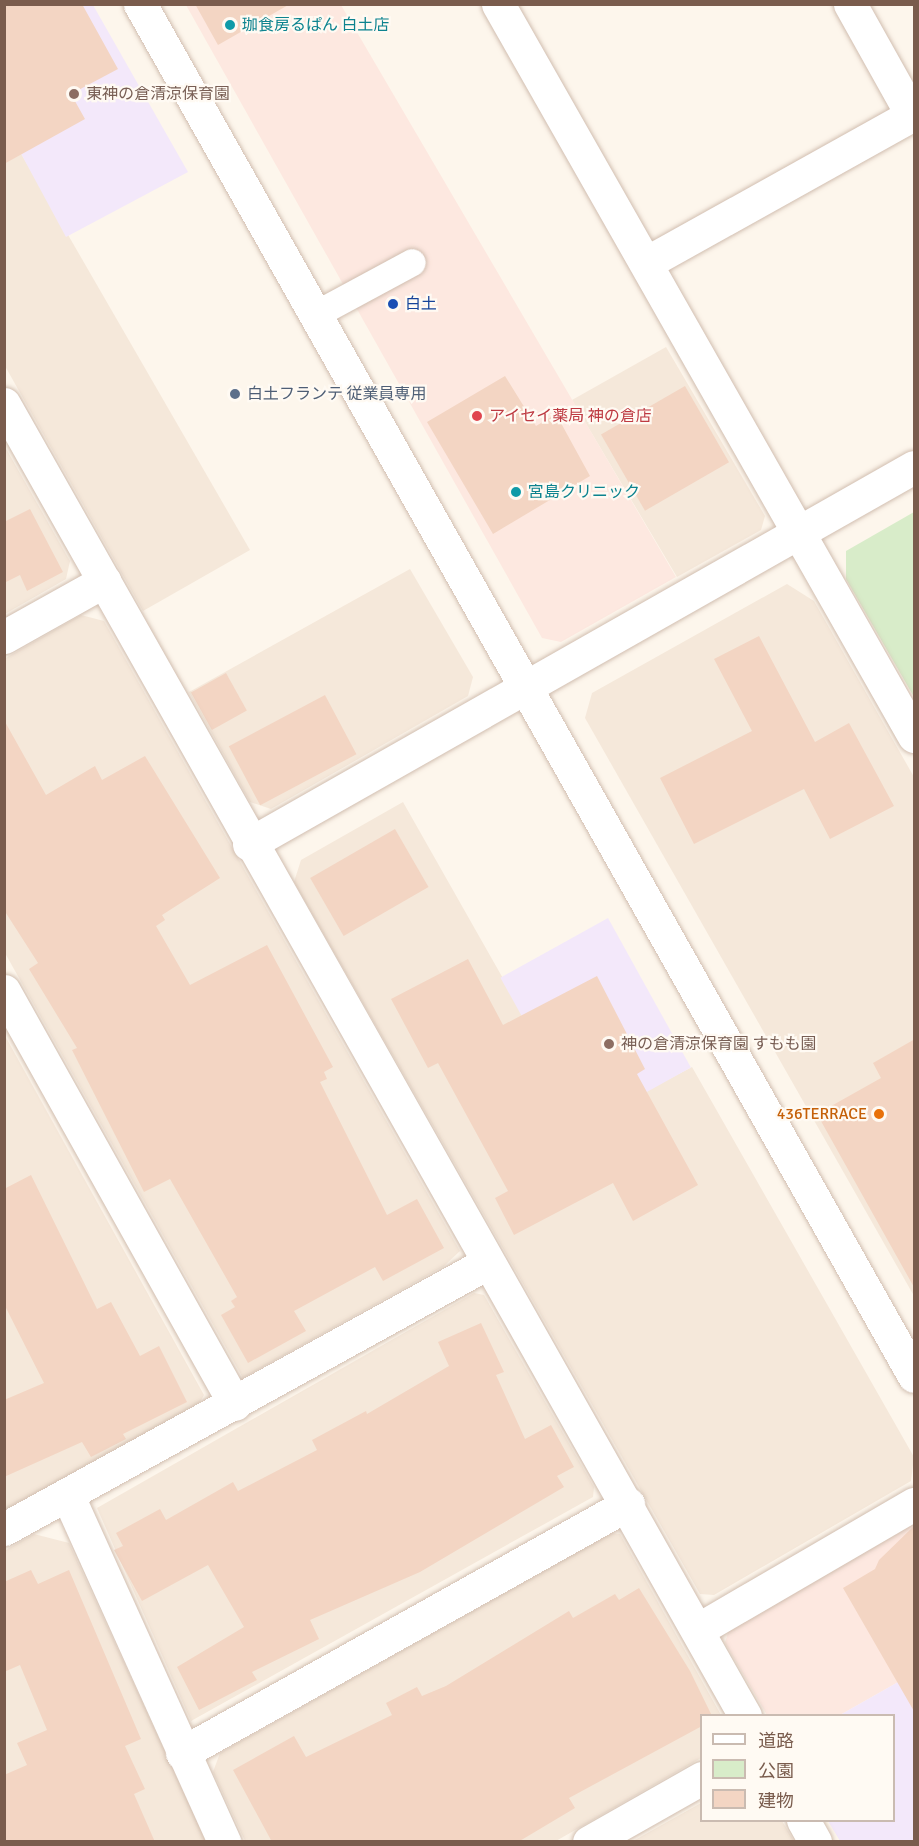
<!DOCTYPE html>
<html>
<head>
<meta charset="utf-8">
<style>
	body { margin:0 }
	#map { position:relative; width:919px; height:1846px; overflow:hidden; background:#fdf6ec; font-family:Signika,"Noto Sans JP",sans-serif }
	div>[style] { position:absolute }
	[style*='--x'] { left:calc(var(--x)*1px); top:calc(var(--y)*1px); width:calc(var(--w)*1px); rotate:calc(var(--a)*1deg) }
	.residential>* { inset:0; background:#f5e8da }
	.commercial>* { inset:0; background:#fde8e0 }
	.education>* { inset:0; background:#f3e8fa; transform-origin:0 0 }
	.green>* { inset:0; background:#d8ecc9 }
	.building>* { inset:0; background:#f3d5c3; transform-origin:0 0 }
	.roads { filter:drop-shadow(0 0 2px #d1beb0) drop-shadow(0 0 2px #d1beb0) }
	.service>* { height:27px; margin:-13.5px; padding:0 13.5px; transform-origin:13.5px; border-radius:13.5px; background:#fff }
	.minor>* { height:33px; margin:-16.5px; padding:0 16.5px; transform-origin:16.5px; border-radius:16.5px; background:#fff }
	.tertiary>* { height:33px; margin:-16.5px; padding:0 16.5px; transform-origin:16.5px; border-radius:16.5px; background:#fff }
	.dots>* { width:16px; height:16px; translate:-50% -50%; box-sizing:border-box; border:3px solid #fffaf3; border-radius:50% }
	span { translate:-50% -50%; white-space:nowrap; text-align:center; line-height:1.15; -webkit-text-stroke:4.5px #fffaf3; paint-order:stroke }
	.culture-label { font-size:16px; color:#0d838f }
	.left { translate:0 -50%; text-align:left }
	.education-label { font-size:16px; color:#785e54 }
	.transit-label { font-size:16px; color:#164399 }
	.service-label { font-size:16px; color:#4e5e75 }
	.health-label { font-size:16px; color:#be3a42 }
	.food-label { font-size:16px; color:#c56008 }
	.right { translate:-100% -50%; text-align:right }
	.frame { position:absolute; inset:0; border:6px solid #7a5c4d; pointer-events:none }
	.legend { position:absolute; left:700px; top:1714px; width:195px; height:108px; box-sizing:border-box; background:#fffaf3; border:2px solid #cabbb1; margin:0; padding:8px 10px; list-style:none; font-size:18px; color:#7a5c4d }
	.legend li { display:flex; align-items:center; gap:12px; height:30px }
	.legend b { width:30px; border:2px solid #cabbb1 }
</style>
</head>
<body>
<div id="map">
	<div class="residential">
		<i style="clip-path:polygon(4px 124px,250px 550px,143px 611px,5px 366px)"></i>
		<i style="clip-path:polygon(666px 347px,765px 516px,761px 530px,677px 577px,572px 400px)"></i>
		<i style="clip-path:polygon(4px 445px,70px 561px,66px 579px,5px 614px)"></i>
		<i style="clip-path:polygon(410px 569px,473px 677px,468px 696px,271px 809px,250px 802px,189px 692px)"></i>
		<i style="clip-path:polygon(787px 584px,814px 601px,914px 777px,914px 1296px,585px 718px,592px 693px)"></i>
		<i style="clip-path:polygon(81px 615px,104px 621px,460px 1251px,444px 1266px,243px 1378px,5px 953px,4px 659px)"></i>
		<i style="clip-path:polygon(403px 802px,585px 1123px,692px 1067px,914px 1457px,911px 1481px,714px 1595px,700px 1594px,294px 882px,301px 860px)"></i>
		<i style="clip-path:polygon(4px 1034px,204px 1395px,199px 1404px,5px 1510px)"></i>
		<i style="clip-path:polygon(474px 1293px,484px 1295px,594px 1487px,593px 1497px,191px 1721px,97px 1508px)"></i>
		<i style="clip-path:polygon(612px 1533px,620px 1534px,721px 1715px,702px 1716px,701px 1758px,556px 1841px,245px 1841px,213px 1772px,220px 1753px)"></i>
		<i style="clip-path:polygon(34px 1534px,69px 1543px,206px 1841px,5px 1841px,4px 1551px)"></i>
		<i style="clip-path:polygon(701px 1803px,702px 1820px,782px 1821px,794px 1841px,633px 1841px)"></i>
	</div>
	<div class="commercial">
		<i style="clip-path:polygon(186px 5px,341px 5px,676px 577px,561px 642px,542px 638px)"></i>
		<i style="clip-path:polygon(914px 1524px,914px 1673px,840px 1715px,767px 1715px,725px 1643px,728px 1632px)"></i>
	</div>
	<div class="education">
		<i style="clip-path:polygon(4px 5px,93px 5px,188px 172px,66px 237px,5px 124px)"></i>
		<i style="left:608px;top:918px;width:171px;height:123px;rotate:61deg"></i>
		<i style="clip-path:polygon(914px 1673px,914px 1841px,840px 1841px,828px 1821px,894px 1820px,894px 1716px,840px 1715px)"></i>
	</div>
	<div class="green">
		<i style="clip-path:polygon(914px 512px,914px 697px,846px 579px,846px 551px)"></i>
	</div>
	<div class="building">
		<i style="clip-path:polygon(4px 4px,82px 4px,118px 69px,71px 94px,85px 119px,4px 164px)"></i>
		<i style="clip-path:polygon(195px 4px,290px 4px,218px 45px)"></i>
		<i style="clip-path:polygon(505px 376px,536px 426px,556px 414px,590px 476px,493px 534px,427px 422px)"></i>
		<i style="left:685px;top:386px;width:88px;height:97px;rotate:60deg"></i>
		<i style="clip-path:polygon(30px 509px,63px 572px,27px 591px,20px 575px,4px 583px,4px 522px)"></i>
		<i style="clip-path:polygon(759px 636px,815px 742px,849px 723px,894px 806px,830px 839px,804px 789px,694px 844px,660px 778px,752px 731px,714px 659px)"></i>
		<i style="left:226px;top:673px;width:43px;height:40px;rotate:61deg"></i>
		<i style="left:325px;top:695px;width:67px;height:109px;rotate:62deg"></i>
		<i style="clip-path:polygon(4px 720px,46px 795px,95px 766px,102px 780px,145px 756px,220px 878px,162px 915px,165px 920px,156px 926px,190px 985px,267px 945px,333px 1067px,324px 1072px,327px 1079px,320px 1082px,387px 1215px,417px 1199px,444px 1248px,383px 1281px,375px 1267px,294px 1311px,306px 1331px,248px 1363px,221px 1315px,235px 1307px,231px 1301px,237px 1297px,170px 1179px,144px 1192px,72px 1050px,77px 1048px,29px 969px,38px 963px,4px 910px)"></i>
		<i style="left:395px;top:829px;width:67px;height:98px;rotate:60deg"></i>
		<i style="clip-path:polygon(468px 959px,503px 1025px,597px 976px,645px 1069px,637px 1074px,698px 1185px,633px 1221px,613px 1183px,514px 1235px,495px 1198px,508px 1191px,438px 1063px,428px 1068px,391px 999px)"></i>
		<i style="clip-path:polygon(915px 1039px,915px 1289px,817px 1114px,881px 1078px,873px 1063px)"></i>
		<i style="clip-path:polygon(31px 1175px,97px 1309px,111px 1302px,140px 1356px,159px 1346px,187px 1402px,123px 1434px,126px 1439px,91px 1457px,82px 1442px,4px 1477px,4px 1400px,44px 1383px,4px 1304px,4px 1189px)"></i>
		<i style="clip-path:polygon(481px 1323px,504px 1372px,496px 1375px,525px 1439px,551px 1425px,574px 1467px,557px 1476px,564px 1487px,420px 1572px,310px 1620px,319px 1639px,252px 1672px,257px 1680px,199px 1710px,177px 1667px,244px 1627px,208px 1565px,142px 1601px,114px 1550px,123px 1546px,116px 1533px,160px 1509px,166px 1520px,233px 1482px,238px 1491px,317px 1450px,312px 1440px,366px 1411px,367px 1414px,449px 1366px,438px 1342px)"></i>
		<i style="clip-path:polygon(915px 1525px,915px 1713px,843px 1588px,875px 1569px,879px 1560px)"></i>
		<i style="clip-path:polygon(31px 1570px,38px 1584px,69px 1570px,141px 1739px,125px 1746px,145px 1789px,134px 1794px,155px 1842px,4px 1842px,4px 1775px,27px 1765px,17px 1743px,47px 1730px,20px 1665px,4px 1672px,4px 1582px)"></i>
		<i style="clip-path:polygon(639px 1588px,690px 1671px,712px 1716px,702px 1716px,702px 1726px,569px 1798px,575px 1808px,518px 1842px,272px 1842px,233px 1770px,294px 1736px,306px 1757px,392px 1715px,386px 1703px,417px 1687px,422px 1696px,446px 1686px,569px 1611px,573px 1618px,615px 1594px,619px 1600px)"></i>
	</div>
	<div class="roads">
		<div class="service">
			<i style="--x:314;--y:315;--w:111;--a:-28.4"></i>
		</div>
		<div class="minor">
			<i style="--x:498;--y:4;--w:842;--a:60.39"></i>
			<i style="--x:850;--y:4;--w:127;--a:60.8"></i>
			<i style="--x:646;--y:263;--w:307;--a:-29.1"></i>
			<i style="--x:4;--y:404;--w:1507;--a:60.54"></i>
			<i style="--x:4;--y:637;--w:115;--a:-29.2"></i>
			<i style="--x:249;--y:844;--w:764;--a:-29.55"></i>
			<i style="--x:4;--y:991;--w:473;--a:60.8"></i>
			<i style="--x:68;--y:1496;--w:380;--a:65.7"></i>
			<i style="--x:4;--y:1529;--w:551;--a:-28.84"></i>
			<i style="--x:699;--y:1629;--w:249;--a:-30.2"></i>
			<i style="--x:182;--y:1753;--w:511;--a:-29.17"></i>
			<i style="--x:803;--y:1820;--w:25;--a:61"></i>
			<i style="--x:589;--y:1842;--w:130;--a:-29.5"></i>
		</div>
		<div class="tertiary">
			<i style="--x:140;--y:4;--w:1575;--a:60.57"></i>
		</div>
	</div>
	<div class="dots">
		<i style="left:230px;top:25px;background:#0f9aa8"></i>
		<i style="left:74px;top:94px;background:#8d6e63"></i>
		<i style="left:393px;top:304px;background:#1a4fb4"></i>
		<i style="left:235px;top:394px;background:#5c6f8a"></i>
		<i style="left:477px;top:416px;background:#e0444e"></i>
		<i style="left:516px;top:492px;background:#0f9aa8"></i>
		<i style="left:609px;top:1044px;background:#8d6e63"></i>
		<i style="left:879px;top:1114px;background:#e8710a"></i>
	</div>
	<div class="culture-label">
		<span class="left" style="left:242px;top:25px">珈食房るぱん 白土店</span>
		<span class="left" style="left:528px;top:492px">宮島クリニック</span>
	</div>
	<div class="education-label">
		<span class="left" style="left:86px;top:94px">東神の倉清涼保育園</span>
		<span class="left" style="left:621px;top:1044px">神の倉清涼保育園 すもも園</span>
	</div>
	<div class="transit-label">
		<span class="left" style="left:405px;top:304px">白土</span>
	</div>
	<div class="service-label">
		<span class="left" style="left:247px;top:394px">白土フランテ 従業員専用</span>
	</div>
	<div class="health-label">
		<span class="left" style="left:489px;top:416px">アイセイ薬局 神の倉店</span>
	</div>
	<div class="food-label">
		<span class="right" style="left:867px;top:1114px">436TERRACE</span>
	</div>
	<div class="frame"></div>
	<ul class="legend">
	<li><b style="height:8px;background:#fff"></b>道路</li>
	<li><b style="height:16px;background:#d8ecc9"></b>公園</li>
	<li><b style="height:16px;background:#f3d5c3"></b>建物</li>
	</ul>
</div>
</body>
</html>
